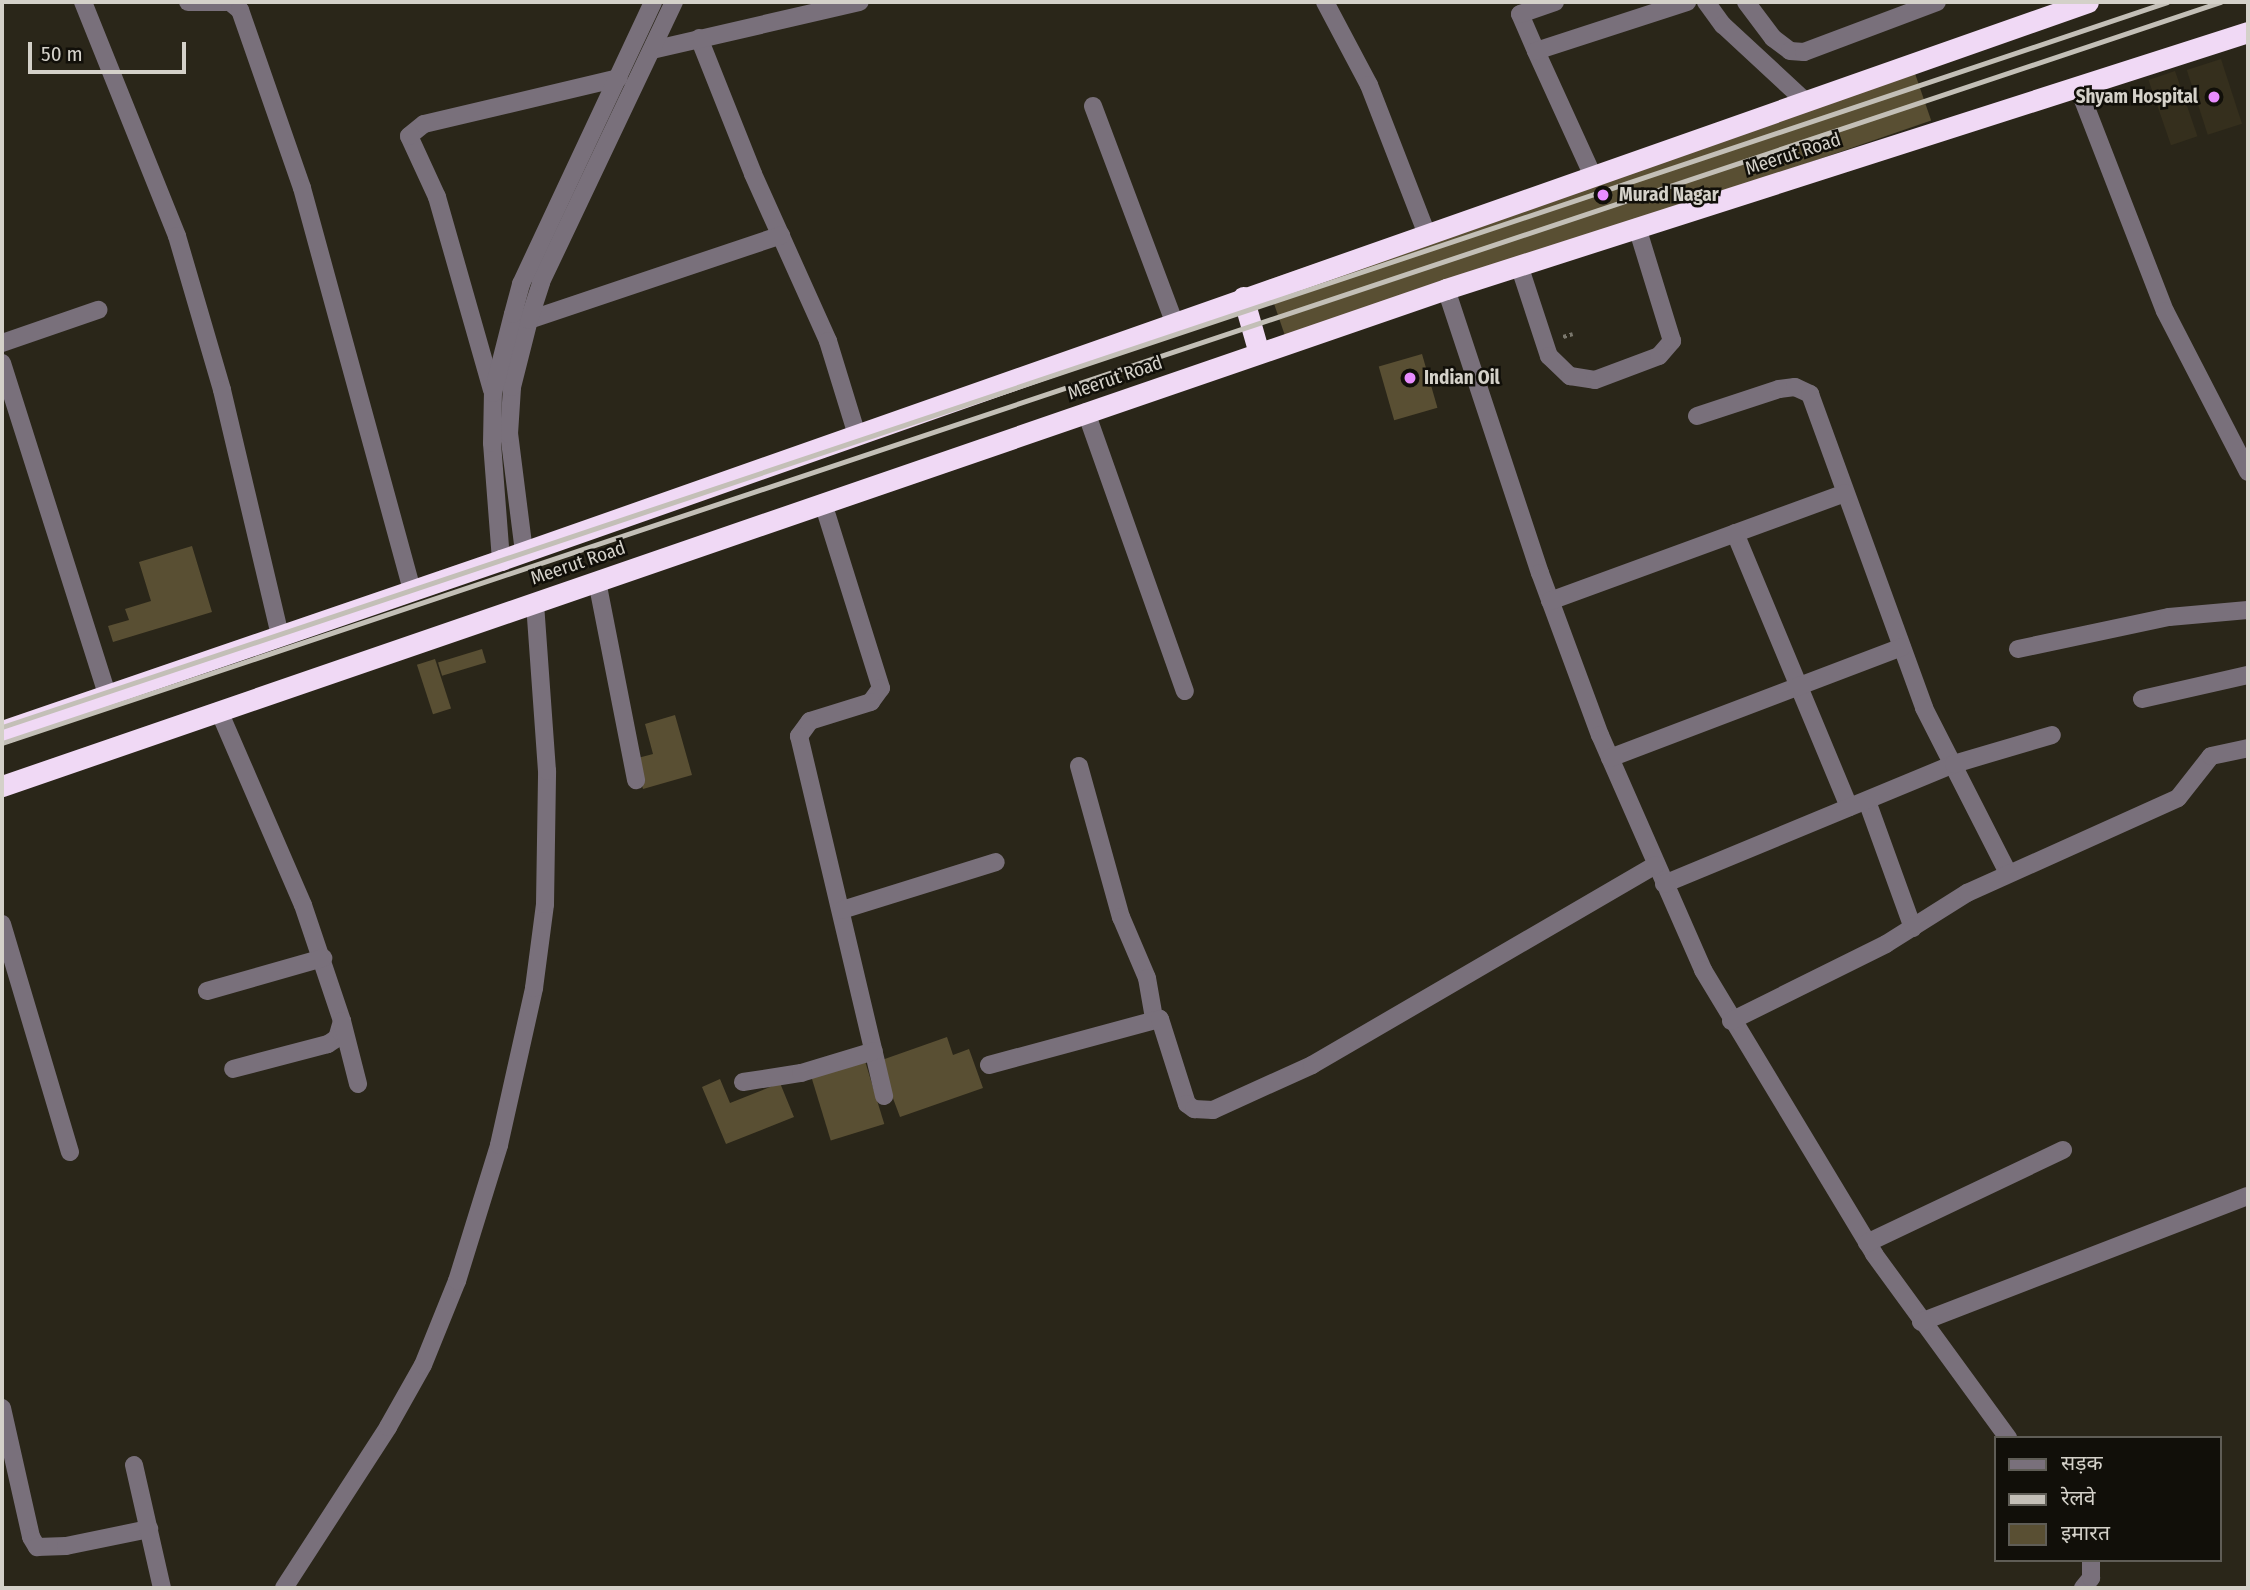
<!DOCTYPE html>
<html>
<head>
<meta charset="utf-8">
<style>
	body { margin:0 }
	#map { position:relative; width:2250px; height:1590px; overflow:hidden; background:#2a2619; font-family:"Fira Sans Condensed","Noto Sans Devanagari",sans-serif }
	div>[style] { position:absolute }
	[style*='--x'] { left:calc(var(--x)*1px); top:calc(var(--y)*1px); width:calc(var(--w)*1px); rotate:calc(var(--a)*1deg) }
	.built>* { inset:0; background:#352f1d; transform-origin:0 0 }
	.building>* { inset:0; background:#594f33; transform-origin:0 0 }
	.path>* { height:3.5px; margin-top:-1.75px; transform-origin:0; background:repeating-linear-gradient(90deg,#7a776c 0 3.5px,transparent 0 7px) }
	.minor>* { height:18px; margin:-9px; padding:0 9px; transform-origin:9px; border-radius:9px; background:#79707b }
	.highway>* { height:21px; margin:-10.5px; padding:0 10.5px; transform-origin:10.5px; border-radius:10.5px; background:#f0d9f5 }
	.rail>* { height:5px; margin:-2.5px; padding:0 2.5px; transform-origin:2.5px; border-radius:2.5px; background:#c3bfb7 }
	.dots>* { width:19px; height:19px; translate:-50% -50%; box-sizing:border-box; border:4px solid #110f09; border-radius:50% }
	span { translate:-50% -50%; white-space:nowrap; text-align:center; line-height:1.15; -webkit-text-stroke:5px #110f09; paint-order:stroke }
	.poi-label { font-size:19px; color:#d4d1c9; font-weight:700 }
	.right { translate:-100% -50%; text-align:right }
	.left { translate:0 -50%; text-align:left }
	.street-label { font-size:19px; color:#d4d1c9 }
	.frame { position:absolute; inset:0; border:4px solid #d4d1c9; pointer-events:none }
	.legend { position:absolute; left:1994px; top:1436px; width:228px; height:126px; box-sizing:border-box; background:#110f09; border:2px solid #5f5d56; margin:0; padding:9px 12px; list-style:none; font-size:21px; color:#d4d1c9 }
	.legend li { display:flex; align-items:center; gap:14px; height:35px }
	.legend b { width:35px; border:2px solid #5f5d56 }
	.scale { position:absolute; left:28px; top:42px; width:158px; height:32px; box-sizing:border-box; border:4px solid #d4d1c9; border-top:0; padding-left:9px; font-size:21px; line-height:24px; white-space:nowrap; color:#d4d1c9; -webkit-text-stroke:5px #110f09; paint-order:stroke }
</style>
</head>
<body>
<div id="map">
	<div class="built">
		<i style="left:2221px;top:59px;width:68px;height:36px;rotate:72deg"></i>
		<i style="left:2175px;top:71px;width:69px;height:28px;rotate:71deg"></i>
	</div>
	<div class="building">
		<i style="left:1910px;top:59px;width:65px;height:681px;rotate:71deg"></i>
		<i style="left:1422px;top:354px;width:56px;height:45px;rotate:74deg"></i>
		<i style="clip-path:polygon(192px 546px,212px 612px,113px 642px,108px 626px,129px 620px,125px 609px,151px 601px,139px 562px)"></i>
		<i style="left:482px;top:649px;width:14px;height:46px;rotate:73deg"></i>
		<i style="left:435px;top:659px;width:52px;height:19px;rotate:72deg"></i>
		<i style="clip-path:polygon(675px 715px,692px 775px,643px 789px,634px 759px,653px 754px,645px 724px)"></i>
		<i style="clip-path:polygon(947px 1037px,953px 1055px,969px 1049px,983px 1088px,900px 1117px,879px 1061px)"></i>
		<i style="left:865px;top:1061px;width:66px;height:56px;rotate:73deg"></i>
		<i style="clip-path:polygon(720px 1079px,730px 1103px,780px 1083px,794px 1117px,726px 1144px,702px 1087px)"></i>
	</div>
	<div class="path">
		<i style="--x:1563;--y:337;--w:10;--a:-17"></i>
	</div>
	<div class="minor">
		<i style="--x:83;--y:2;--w:252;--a:68.1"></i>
		<i style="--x:177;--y:236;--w:160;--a:73.7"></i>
		<i style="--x:222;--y:390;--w:253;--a:76.7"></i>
		<i style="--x:188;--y:2;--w:38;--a:0"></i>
		<i style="--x:230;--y:2;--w:13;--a:39"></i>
		<i style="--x:240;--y:10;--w:188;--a:70.8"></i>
		<i style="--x:302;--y:188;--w:418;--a:74.7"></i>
		<i style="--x:1325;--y:2;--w:94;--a:62.1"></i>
		<i style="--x:1369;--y:85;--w:158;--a:68.8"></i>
		<i style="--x:1706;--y:2;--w:29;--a:54"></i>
		<i style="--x:1723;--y:25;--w:110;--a:42.8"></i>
		<i style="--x:1746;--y:2;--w:45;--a:53.1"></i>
		<i style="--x:1773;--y:38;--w:21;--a:37"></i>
		<i style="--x:1790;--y:51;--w:14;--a:4"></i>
		<i style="--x:1804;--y:52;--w:142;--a:-20.6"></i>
		<i style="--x:699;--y:38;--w:146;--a:68.3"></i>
		<i style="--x:753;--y:174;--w:183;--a:65.8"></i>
		<i style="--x:828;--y:341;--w:98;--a:72.9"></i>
		<i style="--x:652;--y:50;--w:213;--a:-13"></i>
		<i style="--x:1536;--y:51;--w:40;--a:-113.4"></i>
		<i style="--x:1520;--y:14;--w:37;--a:-19"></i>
		<i style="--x:2078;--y:87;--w:240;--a:68.8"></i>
		<i style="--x:2165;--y:311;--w:181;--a:62.7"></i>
		<i style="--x:1093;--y:106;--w:231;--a:69.4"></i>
		<i style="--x:1592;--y:174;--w:135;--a:-114.5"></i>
		<i style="--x:1536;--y:51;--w:159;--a:-18"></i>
		<i style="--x:1519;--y:265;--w:96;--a:71.8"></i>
		<i style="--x:1549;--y:356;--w:29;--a:44"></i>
		<i style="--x:1570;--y:376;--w:25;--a:9"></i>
		<i style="--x:1595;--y:380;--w:68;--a:-20.6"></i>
		<i style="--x:1659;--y:356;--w:20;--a:-49"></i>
		<i style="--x:1672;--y:341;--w:119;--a:-107.1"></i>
		<i style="--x:1446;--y:289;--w:299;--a:71.7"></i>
		<i style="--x:1540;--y:573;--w:173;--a:69.7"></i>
		<i style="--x:1600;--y:735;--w:257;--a:66.3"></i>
		<i style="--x:1703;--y:970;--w:332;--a:58.9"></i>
		<i style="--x:1874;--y:1254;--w:228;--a:53.9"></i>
		<i style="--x:529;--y:320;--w:266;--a:-18.6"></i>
		<i style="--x:2;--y:343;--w:102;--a:-19"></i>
		<i style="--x:2;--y:363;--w:348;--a:72.4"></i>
		<i style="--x:492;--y:390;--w:201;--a:-105.9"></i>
		<i style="--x:437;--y:197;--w:67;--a:-114.7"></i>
		<i style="--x:409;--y:136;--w:19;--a:-39"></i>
		<i style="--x:424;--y:124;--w:200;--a:-13.3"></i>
		<i style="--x:1086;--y:412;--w:296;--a:70.5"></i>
		<i style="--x:1697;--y:416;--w:86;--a:-18.2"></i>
		<i style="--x:1779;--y:389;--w:16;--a:-7"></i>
		<i style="--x:1795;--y:387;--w:17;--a:25"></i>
		<i style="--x:1810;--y:394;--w:334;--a:70"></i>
		<i style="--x:1924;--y:708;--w:185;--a:63"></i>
		<i style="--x:823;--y:503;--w:194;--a:72.6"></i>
		<i style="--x:881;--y:688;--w:17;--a:126"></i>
		<i style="--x:871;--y:702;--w:64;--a:162.7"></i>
		<i style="--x:810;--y:721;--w:19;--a:126"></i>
		<i style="--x:799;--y:736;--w:370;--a:76.7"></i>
		<i style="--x:1735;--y:533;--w:297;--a:67.4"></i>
		<i style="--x:524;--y:552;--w:119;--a:-97.2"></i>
		<i style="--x:509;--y:434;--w:47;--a:-86.3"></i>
		<i style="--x:512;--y:387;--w:69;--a:-75.8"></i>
		<i style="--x:529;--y:320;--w:40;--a:-72"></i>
		<i style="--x:541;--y:282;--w:310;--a:-64.6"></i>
		<i style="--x:501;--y:560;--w:117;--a:-94.4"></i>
		<i style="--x:492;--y:443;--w:50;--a:-88.9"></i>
		<i style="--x:493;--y:393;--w:81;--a:-75.8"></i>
		<i style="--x:513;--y:314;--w:31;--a:-75"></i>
		<i style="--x:521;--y:284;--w:311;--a:-64.9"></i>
		<i style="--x:597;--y:581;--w:203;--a:78.9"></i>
		<i style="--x:1550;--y:601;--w:314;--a:-20.1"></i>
		<i style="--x:2018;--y:649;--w:154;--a:-12"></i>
		<i style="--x:2169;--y:617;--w:79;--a:-5.1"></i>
		<i style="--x:2142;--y:699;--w:109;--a:-12.8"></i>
		<i style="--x:219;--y:711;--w:211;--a:66.6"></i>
		<i style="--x:303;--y:905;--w:122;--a:71.4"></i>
		<i style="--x:342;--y:1021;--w:18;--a:106"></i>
		<i style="--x:337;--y:1038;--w:11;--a:146"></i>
		<i style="--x:328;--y:1044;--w:98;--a:165.3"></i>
		<i style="--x:1610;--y:758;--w:312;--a:-20.8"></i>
		<i style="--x:1079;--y:766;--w:157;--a:74.5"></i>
		<i style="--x:1121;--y:917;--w:66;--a:66.9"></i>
		<i style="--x:1147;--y:978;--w:41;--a:80.1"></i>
		<i style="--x:1867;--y:801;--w:135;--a:70.1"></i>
		<i style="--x:1664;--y:884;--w:314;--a:-22.5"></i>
		<i style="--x:1954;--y:764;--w:102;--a:-16.5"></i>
		<i style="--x:842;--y:910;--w:161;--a:-17.3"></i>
		<i style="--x:2;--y:924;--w:238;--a:73.4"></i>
		<i style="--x:207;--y:991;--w:121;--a:-15.9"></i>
		<i style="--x:342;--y:1021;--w:65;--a:75.7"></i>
		<i style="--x:1731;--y:1021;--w:173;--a:-26.4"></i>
		<i style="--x:1886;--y:944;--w:96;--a:-32.2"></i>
		<i style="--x:1967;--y:893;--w:231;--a:-24.2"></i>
		<i style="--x:2178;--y:798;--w:53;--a:-51.8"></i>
		<i style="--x:2211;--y:756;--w:38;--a:-12"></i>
		<i style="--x:989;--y:1065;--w:177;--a:-15.1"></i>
		<i style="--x:1160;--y:1019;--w:89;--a:72.4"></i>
		<i style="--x:1187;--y:1104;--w:9;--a:36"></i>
		<i style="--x:1194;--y:1109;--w:19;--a:3"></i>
		<i style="--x:1213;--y:1110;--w:109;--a:-24.4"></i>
		<i style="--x:1312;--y:1065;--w:397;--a:-30.2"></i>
		<i style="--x:743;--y:1082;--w:59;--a:-8.8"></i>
		<i style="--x:801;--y:1073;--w:76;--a:-16.8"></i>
		<i style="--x:1867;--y:1243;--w:217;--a:-25.4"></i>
		<i style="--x:1921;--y:1322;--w:350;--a:-21.1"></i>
		<i style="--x:2;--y:1408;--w:132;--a:77.3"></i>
		<i style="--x:31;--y:1537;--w:12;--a:59"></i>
		<i style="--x:37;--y:1547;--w:29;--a:-2"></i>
		<i style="--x:66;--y:1546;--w:85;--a:-11.6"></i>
		<i style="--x:134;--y:1465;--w:126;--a:77.2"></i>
		<i style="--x:284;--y:1588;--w:192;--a:-57.1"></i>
		<i style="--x:388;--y:1427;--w:71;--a:-60.6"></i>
		<i style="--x:423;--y:1365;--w:91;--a:-68"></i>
		<i style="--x:457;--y:1281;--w:142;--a:-72.8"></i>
		<i style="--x:499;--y:1145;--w:161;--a:-77.4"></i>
		<i style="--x:534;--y:988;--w:85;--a:-82.5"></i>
		<i style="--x:545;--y:904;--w:133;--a:-89.1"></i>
		<i style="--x:547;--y:771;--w:169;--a:-94.1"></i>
		<i style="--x:2083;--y:1588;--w:13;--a:-51"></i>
		<i style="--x:2091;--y:1578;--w:18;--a:-90"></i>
	</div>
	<div class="highway">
		<i style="--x:1243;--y:297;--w:58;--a:74.1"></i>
		<i style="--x:2;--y:731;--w:527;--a:-18.92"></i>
		<i style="--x:501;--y:560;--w:1682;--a:-19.37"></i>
		<i style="--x:2;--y:786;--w:1527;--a:-18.99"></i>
		<i style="--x:1446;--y:289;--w:842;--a:-17.77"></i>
	</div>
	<div class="rail">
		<i style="--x:2;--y:727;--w:2283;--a:-18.51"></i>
		<i style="--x:2;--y:743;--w:2339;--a:-18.47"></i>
	</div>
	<div class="dots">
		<i style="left:2214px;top:97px;background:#e98dfe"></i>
		<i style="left:1603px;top:195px;background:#e98dfe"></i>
		<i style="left:1410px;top:378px;background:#e98dfe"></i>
	</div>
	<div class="poi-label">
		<span class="right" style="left:2198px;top:97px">Shyam Hospital</span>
		<span class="left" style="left:1619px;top:195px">Murad Nagar</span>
		<span class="left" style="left:1424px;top:378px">Indian Oil</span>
	</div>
	<div class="street-label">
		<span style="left:1793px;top:154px;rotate:-18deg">Meerut Road</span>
		<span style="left:1115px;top:378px;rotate:-19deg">Meerut Road</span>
		<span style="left:578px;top:563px;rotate:-19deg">Meerut Road</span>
	</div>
	<div class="frame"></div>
	<ul class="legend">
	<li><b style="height:9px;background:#79707b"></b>सड़क</li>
	<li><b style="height:9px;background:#c3bfb7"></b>रेलवे</li>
	<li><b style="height:19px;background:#594f33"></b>इमारत</li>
	</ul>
	<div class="scale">50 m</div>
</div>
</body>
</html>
